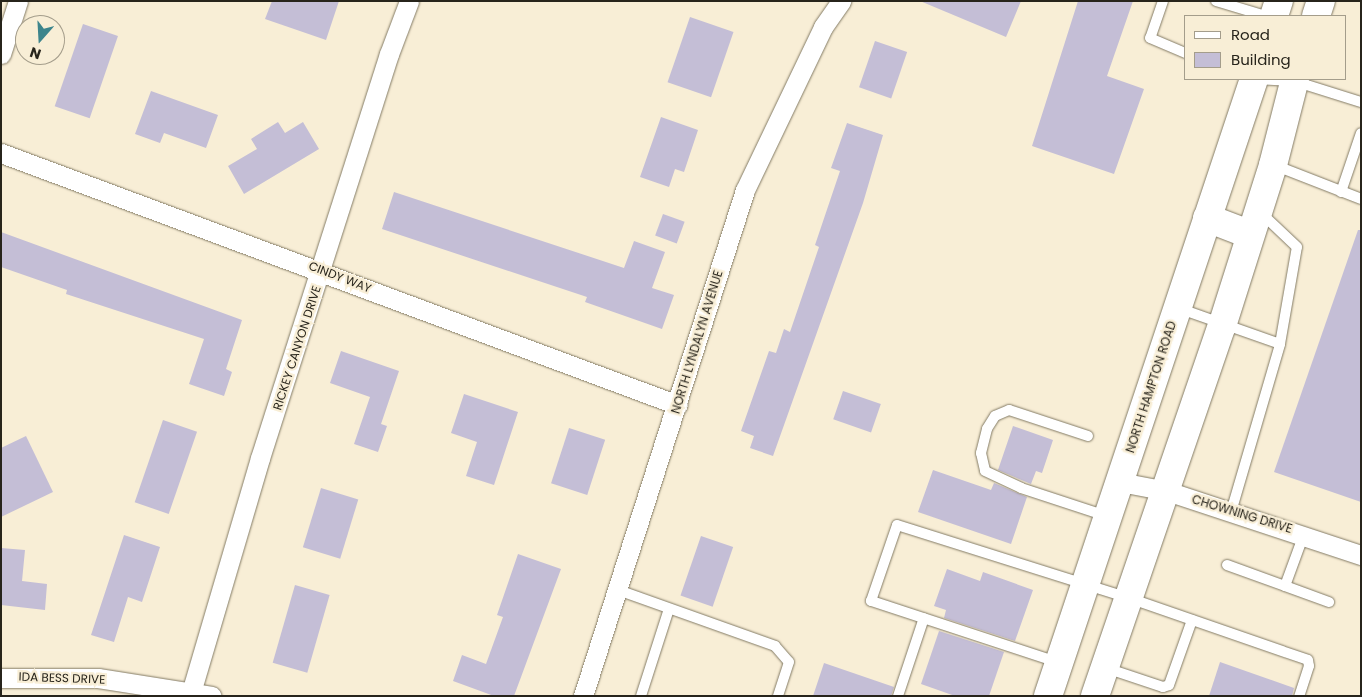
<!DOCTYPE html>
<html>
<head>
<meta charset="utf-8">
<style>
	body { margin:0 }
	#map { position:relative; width:1362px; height:697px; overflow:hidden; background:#f8eed6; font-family:Poppins,sans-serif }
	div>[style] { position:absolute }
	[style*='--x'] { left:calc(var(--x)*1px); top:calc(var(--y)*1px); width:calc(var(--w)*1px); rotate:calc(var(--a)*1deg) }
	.building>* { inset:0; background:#c4bed6; transform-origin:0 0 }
	.roads { filter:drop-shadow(0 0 1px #837b65) drop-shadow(0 0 1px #837b65) }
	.service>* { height:10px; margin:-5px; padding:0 5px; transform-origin:5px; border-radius:5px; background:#fff }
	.minor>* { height:19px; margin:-9.5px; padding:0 9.5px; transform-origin:9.5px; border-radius:9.5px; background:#fff }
	.secondary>* { height:28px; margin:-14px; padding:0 14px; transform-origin:14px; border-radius:14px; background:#fff }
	span { translate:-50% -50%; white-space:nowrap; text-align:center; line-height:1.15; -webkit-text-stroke:4.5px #f8eed6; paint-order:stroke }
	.street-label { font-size:12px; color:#27241b }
	.frame { position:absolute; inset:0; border:2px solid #27241b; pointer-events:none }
	.legend { position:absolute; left:1184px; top:15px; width:162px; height:65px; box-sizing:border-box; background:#f8eed6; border:1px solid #a49d8b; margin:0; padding:6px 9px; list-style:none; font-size:15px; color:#27241b }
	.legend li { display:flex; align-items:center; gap:10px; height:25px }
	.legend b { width:25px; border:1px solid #a49d8b }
	.north { position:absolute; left:15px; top:15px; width:50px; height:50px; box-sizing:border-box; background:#f8eed6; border:1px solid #a49d8b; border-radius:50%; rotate:199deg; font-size:14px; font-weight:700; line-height:20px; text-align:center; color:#27241b }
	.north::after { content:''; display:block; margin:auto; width:18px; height:22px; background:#3d858c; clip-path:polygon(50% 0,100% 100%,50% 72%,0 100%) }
</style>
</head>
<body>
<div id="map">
	<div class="building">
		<i style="clip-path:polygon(272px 1px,339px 1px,326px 40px,265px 19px)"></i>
		<i style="clip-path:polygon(920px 1px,1021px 1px,1006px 37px)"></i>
		<i style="clip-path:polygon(1078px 1px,1133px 1px,1107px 76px,1144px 89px,1114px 174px,1032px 146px)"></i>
		<i style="left:690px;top:17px;width:46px;height:69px;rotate:19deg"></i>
		<i style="left:83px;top:24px;width:37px;height:87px;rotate:19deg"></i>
		<i style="left:875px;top:41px;width:34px;height:49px;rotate:19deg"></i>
		<i style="clip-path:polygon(151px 91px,218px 115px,206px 148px,164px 133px,160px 143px,135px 134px)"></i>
		<i style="clip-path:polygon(661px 117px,698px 130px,684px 172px,675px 169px,669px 187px,640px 177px)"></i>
		<i style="clip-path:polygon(278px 122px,285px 133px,303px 122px,319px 149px,244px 194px,228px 166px,257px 149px,251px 139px)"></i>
		<i style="clip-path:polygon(847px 123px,883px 135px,863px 203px,773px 456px,750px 448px,754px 436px,741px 431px,769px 351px,776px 353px,784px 329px,790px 332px,819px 247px,815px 245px,840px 171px,831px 168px)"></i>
		<i style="clip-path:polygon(394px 192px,624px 268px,634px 241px,665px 252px,652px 288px,674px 295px,662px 329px,585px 302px,587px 297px,382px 229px)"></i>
		<i style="left:663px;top:214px;width:23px;height:23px;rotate:20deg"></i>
		<i style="clip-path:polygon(1358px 230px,1361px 230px,1361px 502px,1274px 472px)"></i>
		<i style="clip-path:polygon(1px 232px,242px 320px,226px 369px,232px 372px,224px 396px,189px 384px,204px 339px,66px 294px,67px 290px,1px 267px)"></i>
		<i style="clip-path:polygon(341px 351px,399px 371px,381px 424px,387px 426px,378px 452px,354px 444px,370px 397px,330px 383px)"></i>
		<i style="left:843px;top:391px;width:40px;height:30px;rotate:19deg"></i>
		<i style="clip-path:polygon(464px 394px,518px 412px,494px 485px,466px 476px,477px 442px,451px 433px)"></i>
		<i style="left:163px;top:420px;width:36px;height:87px;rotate:19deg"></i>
		<i style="clip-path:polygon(1013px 426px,1053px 440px,1042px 473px,1036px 471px,1031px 484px,998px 470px)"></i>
		<i style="left:569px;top:428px;width:38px;height:58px;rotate:18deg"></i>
		<i style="clip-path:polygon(26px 436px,53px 492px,1px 517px,1px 448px)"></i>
		<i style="clip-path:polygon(933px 470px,991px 490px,994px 483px,1027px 497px,1011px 544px,918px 512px)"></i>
		<i style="left:321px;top:488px;width:39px;height:62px;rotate:17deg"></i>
		<i style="clip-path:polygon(124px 535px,160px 547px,142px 602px,128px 597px,114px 642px,91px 635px)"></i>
		<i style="left:701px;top:536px;width:34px;height:63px;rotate:19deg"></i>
		<i style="clip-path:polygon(1px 548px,25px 550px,22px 581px,47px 584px,45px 610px,1px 605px)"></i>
		<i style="clip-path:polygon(518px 554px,561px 569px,514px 696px,494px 696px,453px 681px,462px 655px,486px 664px,503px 617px,497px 615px)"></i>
		<i style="clip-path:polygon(947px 569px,980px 581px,983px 572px,1033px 590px,1015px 641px,944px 618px,946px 610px,934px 606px)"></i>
		<i style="left:295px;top:585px;width:36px;height:81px;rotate:16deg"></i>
		<i style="clip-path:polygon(939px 631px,1004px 652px,989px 696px,955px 696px,921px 684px)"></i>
		<i style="clip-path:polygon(1220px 662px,1294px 688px,1292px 696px,1209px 696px)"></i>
		<i style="clip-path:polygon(824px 663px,894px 687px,891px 696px,813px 696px)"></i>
	</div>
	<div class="roads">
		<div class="service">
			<i style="--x:1163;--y:1;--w:39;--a:109"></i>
			<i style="--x:1150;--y:38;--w:39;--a:23"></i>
			<i style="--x:1216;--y:1;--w:52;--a:16.7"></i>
			<i style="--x:1255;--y:79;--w:39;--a:3"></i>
			<i style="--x:1294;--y:81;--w:70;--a:17.4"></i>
			<i style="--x:1274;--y:165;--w:93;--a:21.3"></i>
			<i style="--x:1341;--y:192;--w:62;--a:-71.3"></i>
			<i style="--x:1178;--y:308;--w:108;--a:19.4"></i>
			<i style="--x:1088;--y:436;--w:83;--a:-161.8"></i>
			<i style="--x:1009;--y:410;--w:15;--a:157"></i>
			<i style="--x:995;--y:416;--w:15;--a:122"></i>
			<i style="--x:987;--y:429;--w:25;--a:104"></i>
			<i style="--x:981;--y:453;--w:18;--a:77"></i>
			<i style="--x:985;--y:471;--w:40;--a:25"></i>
			<i style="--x:1021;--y:488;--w:89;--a:18.2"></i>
			<i style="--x:1231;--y:512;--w:175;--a:-73.7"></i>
			<i style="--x:1280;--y:344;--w:98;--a:-80.1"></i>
			<i style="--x:1297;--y:247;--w:50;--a:-136.6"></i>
			<i style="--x:1227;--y:565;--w:62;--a:19.9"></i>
			<i style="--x:1285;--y:586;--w:55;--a:-69.9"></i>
			<i style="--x:1285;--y:586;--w:47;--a:20"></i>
			<i style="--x:618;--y:590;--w:167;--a:19.6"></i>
			<i style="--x:775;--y:646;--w:21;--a:49"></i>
			<i style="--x:789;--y:662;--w:36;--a:108"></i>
			<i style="--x:1057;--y:662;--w:196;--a:-161.8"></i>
			<i style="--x:871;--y:601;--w:80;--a:-71.1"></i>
			<i style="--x:897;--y:525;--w:243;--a:17.5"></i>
			<i style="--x:1129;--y:598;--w:189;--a:19.1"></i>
			<i style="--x:1308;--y:660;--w:6;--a:81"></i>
			<i style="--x:1309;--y:666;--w:32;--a:108"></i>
			<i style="--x:1106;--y:668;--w:60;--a:18.4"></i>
			<i style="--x:1163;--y:687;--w:6;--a:-18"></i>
			<i style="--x:1169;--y:685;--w:69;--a:-70.5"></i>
			<i style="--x:641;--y:696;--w:91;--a:-72.2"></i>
			<i style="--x:898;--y:696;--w:82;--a:-71.6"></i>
		</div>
		<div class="minor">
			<i style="--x:1;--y:54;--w:56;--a:-72.2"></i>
			<i style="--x:1;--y:153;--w:722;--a:20.42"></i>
			<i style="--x:1120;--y:482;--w:48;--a:10.8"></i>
			<i style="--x:1167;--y:491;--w:204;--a:18.3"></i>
			<i style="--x:1;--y:678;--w:97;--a:0"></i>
			<i style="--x:98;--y:678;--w:115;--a:9"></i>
			<i style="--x:190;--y:696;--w:248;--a:-73.6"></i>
			<i style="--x:260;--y:458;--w:424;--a:-72.3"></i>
			<i style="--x:389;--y:54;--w:57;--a:-69.3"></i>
			<i style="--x:583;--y:696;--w:531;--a:-72.25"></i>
			<i style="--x:745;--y:190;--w:181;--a:-64.4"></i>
			<i style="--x:823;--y:27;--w:32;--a:-55"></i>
		</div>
		<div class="secondary">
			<i style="--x:1274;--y:16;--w:16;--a:-72"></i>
			<i style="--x:1316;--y:16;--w:16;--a:-72"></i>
			<i style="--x:1207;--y:218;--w:45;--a:20.9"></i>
			<i style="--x:1048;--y:696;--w:650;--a:-71.54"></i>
			<i style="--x:1095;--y:696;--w:391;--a:-71.1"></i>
			<i style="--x:1222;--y:326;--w:169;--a:-72.4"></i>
			<i style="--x:1273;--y:165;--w:89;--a:-75.7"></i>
		</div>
	</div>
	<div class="street-label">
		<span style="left:340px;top:277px;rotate:21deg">CINDY WAY</span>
		<span style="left:697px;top:342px;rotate:-73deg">NORTH LYNDALYN AVENUE</span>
		<span style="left:297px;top:348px;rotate:-72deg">RICKEY CANYON DRIVE</span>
		<span style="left:1151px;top:387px;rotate:-72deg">NORTH HAMPTON ROAD</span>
		<span style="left:1242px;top:514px;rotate:17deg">CHOWNING DRIVE</span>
		<span style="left:62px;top:678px;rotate:2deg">IDA BESS DRIVE</span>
	</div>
	<div class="frame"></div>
	<ul class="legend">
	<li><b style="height:6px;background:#fff"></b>Road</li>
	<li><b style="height:14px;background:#c4bed6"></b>Building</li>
	</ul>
	<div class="north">N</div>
</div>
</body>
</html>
